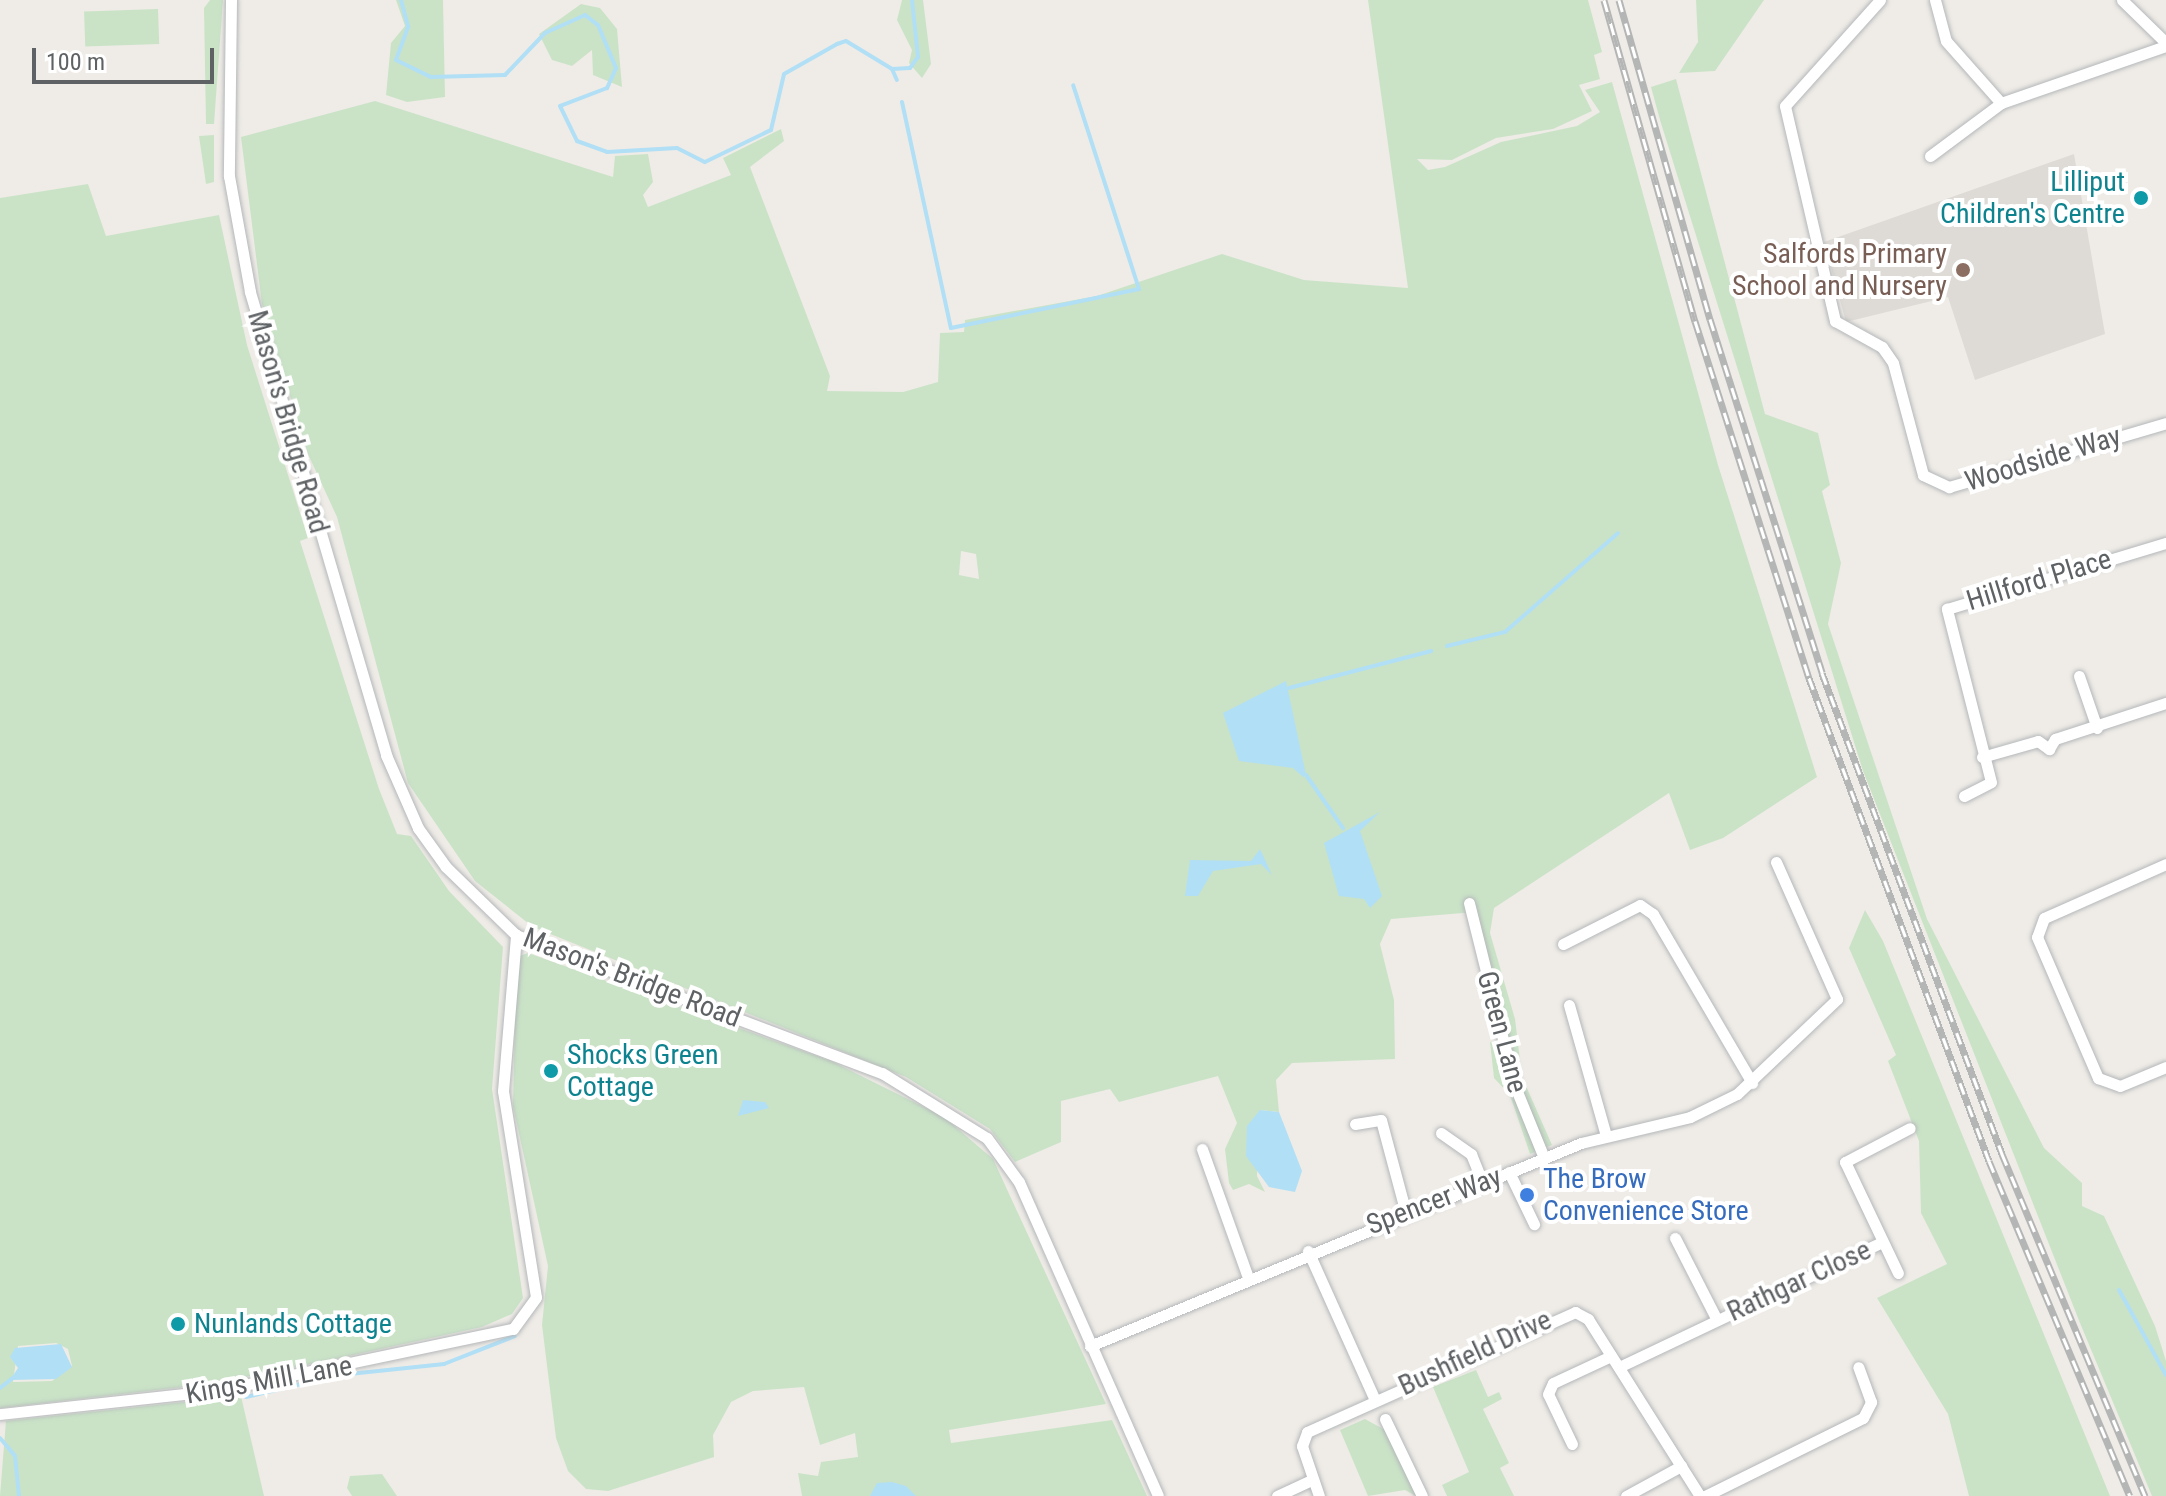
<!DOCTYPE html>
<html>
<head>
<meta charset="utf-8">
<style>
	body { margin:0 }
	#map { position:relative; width:2166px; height:1496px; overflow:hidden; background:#efece7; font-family:"Roboto Condensed",sans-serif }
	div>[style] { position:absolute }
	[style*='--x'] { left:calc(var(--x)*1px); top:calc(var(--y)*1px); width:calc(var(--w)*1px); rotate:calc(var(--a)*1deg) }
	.education>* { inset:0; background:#dedbd6 }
	.green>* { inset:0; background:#cae3c7; transform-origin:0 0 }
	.water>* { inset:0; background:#b1dff5 }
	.stream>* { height:4px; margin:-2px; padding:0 2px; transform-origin:2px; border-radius:2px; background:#b1dff5 }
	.roads { filter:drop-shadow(0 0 2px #b4b7ba) drop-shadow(0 0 2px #b4b7ba) }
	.street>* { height:11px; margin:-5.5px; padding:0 5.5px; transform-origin:5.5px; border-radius:5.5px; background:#fff }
	.rail>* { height:7px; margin-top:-3.5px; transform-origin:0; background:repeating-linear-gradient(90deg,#fff 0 12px,#b4b5b5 0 24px); box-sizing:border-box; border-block:2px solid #b4b5b5 }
	.dots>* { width:22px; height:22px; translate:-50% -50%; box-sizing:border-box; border:4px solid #fff; border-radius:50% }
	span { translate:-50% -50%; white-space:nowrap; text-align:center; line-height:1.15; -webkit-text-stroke:8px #fff; paint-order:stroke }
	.culture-label { font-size:28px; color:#0d838f }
	.right { translate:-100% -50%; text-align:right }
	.left { translate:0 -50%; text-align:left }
	.education-label { font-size:28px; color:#785e54 }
	.street-label { font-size:28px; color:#5f6265 }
	.shop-label { font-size:28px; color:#366cbe }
	.scale { position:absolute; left:32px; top:48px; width:182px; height:36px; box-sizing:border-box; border:4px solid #5f6265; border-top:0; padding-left:10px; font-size:24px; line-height:28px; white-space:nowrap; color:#5f6265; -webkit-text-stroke:6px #fff; paint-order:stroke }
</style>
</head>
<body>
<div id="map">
	<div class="education">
		<i style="clip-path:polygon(2074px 154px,2105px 334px,1975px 380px,1948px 297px,1846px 322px,1824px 242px)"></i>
	</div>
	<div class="green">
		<i style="clip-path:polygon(210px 0,223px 0,214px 124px,206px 124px,204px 8px)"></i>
		<i style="clip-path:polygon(396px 0,443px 0,445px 97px,407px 102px,386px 95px,391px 43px,405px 26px)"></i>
		<i style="clip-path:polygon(902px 0,923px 0,931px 64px,922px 78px,909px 63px,912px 50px,897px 20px)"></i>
		<i style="clip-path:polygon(evenodd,1368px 0,1588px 0,1602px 52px,1594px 55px,1600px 79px,1579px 85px,1592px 111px,1553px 129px,1496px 138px,1452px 160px,1417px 159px,1428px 170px,1445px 167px,1501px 142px,1577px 126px,1600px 112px,1585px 90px,1612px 82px,1718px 465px,1817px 777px,1723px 838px,1690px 850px,1669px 793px,1494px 908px,1490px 933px,1515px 1019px,1522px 1077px,1552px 1145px,1530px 1154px,1510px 1095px,1494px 1078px,1490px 1042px,1507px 1039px,1475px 912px,1391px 919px,1380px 944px,1394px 1000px,1395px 1059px,1292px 1063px,1276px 1080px,1279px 1112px,1260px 1110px,1257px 1176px,1265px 1192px,1249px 1184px,1233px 1190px,1229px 1183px,1225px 1149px,1237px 1123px,1218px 1076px,1119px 1102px,1110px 1089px,1061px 1101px,1061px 1142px,1015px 1162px,990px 1129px,906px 1077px,533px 927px,475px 881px,408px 783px,337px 517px,308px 454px,262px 304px,241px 137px,375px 101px,613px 177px,615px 156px,648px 154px,653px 182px,643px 195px,648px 207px,731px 175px,723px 158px,781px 129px,784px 141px,750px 167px,830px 376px,827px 391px,903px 392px,938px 382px,940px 333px,964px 332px,965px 320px,1097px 296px,1222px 254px,1304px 280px,1408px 288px,1368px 0,961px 551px,976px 554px,979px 579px,959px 575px,961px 551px)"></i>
		<i style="clip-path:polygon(1696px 0,1764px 0,1715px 71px,1679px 73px,1698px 42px)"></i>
		<i style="clip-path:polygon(581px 4px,600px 8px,617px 29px,622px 87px,593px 75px,592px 50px,572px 66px,552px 60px,539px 34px)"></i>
		<i style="left:158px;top:9px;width:35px;height:74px;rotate:88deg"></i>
		<i style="clip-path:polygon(1676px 79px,1765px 414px,1818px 433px,1830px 485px,1822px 491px,1841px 563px,1828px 624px,1927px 919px,2044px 1148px,2082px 1183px,2082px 1206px,2104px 1216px,2155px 1326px,2166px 1361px,2166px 1496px,2152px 1496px,2080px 1323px,1863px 771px,1660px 120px,1651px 87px)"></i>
		<i style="clip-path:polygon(214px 135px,214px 182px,206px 184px,199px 136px)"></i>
		<i style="clip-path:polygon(evenodd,88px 184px,106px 236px,219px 215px,247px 345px,308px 538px,300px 541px,379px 789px,397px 834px,411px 836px,449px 891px,503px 947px,492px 1089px,523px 1298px,512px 1314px,482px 1327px,321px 1362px,209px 1384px,0 1408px,0 198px,88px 184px,56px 1343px,68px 1349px,72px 1366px,52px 1381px,13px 1382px,18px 1346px,56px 1343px)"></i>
		<i style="clip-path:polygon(1865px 910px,1883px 941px,2110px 1496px,1969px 1496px,1948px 1414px,1877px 1298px,1947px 1264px,1921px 1213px,1919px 1141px,1888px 1061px,1896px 1055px,1849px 948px)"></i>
		<i style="clip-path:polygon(528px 953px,831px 1061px,944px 1117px,993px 1159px,1106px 1404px,949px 1430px,951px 1443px,1112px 1420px,1147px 1496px,802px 1496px,798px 1473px,818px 1476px,821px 1462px,858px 1457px,855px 1433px,820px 1445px,804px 1387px,753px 1391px,731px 1402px,713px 1435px,714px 1457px,608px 1491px,586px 1489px,568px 1471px,556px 1438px,542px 1325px,548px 1266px,513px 1106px,516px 981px,520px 956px)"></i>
		<i style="clip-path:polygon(1476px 1370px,1488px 1397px,1499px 1392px,1502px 1399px,1483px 1409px,1509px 1463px,1500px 1468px,1514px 1496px,1447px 1496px,1442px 1485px,1469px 1472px,1433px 1387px)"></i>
		<i style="clip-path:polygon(241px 1396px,264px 1496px,0 1496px,6px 1421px)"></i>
		<i style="clip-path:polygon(1365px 1419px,1385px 1430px,1416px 1496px,1405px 1490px,1368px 1496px,1340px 1430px)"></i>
		<i style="clip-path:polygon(382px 1474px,397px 1496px,352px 1496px,347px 1488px,350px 1476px)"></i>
	</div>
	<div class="water">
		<i style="clip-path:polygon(1286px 681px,1306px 775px,1303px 777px,1293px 768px,1239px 761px,1223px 713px)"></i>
		<i style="clip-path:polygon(1380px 812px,1360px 831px,1382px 896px,1370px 908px,1364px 899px,1339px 896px,1324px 843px)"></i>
		<i style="clip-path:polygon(1260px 849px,1272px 875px,1261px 864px,1213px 871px,1198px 896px,1185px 896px,1190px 860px,1251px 861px)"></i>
		<i style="clip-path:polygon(743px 1100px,765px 1102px,769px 1108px,738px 1116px)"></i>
		<i style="clip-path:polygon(1260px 1110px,1279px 1112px,1302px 1171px,1295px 1192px,1269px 1187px,1246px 1156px,1247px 1126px)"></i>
		<i style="clip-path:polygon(61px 1344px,72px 1367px,56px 1379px,10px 1380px,18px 1368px,10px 1357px,15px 1348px)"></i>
		<i style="clip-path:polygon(892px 1482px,906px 1486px,916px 1496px,870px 1496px,877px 1483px)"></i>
	</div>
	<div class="stream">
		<i style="--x:401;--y:0;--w:28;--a:75"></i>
		<i style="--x:408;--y:27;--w:35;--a:110"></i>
		<i style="--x:396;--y:60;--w:39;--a:26"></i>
		<i style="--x:431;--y:77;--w:74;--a:-1.5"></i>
		<i style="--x:505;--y:75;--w:58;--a:-46.4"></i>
		<i style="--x:545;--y:33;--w:44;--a:-24.2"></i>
		<i style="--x:585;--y:15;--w:16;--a:38"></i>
		<i style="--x:598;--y:25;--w:47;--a:67.3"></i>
		<i style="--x:616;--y:68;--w:22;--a:114"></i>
		<i style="--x:607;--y:88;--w:50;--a:159"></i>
		<i style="--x:560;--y:106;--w:39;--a:64"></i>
		<i style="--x:577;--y:141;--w:32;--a:20"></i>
		<i style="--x:607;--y:152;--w:70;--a:-3.3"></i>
		<i style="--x:677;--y:148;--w:31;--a:27"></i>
		<i style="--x:705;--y:162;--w:73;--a:-25.9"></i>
		<i style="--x:771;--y:130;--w:57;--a:-76.9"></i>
		<i style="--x:784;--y:74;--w:61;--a:-29.5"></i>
		<i style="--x:837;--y:44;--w:9;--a:-18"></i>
		<i style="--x:846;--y:41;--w:54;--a:31.3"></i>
		<i style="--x:892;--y:69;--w:18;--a:-3"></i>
		<i style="--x:910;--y:68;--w:14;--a:-54"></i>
		<i style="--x:918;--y:57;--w:57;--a:-96"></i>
		<i style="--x:892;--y:69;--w:12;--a:66"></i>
		<i style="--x:902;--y:102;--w:231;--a:77.8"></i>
		<i style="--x:951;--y:328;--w:192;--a:-11.7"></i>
		<i style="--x:1139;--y:289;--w:214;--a:-107.9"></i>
		<i style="--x:1447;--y:646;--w:60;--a:-13.6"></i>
		<i style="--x:1505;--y:632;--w:150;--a:-41.2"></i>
		<i style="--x:1289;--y:688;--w:147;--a:-14.6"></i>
		<i style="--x:1306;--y:775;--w:65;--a:55.1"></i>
		<i style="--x:2119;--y:1290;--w:97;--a:61.1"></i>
		<i style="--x:0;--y:1388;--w:18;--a:-38"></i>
		<i style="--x:246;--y:1397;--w:97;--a:-13.2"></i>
		<i style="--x:340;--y:1375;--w:105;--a:-6"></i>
		<i style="--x:444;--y:1364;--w:76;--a:-21.5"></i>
		<i style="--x:0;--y:1438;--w:23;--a:50"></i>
		<i style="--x:15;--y:1456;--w:40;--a:84.3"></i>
	</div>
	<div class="roads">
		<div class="street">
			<i style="--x:231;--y:0;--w:176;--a:90.7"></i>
			<i style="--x:229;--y:176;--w:118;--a:79.7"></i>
			<i style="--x:250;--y:292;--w:483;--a:73.6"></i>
			<i style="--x:386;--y:755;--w:80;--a:66.3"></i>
			<i style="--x:418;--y:828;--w:48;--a:54.3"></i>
			<i style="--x:446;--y:867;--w:98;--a:44.2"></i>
			<i style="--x:516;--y:935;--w:391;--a:20.7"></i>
			<i style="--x:882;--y:1073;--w:123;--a:31.8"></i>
			<i style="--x:987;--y:1138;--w:54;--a:54"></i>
			<i style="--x:1019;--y:1182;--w:343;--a:66.1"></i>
			<i style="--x:1880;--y:0;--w:142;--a:131.9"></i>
			<i style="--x:1785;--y:106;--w:221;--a:76.9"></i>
			<i style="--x:1835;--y:321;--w:54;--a:29"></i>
			<i style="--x:1882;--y:347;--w:19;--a:55"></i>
			<i style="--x:1893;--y:363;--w:116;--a:75"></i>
			<i style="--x:1923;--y:475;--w:29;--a:25"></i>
			<i style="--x:1949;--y:487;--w:226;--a:-16.4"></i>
			<i style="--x:1935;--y:0;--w:42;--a:75"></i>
			<i style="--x:1946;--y:41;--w:83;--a:48.4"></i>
			<i style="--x:2122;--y:0;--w:62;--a:44.3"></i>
			<i style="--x:1930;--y:156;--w:89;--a:-36.7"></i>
			<i style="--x:2001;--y:103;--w:175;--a:-19.1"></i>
			<i style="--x:2079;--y:676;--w:55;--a:70.9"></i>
			<i style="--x:1982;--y:757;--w:58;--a:-15.9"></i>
			<i style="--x:2038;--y:741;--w:14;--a:36"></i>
			<i style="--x:2049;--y:749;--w:12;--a:-59"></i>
			<i style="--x:2055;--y:739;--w:117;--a:-18"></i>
			<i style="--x:1964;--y:796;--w:30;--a:-27"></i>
			<i style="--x:1991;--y:782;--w:179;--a:-104.3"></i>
			<i style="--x:1947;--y:609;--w:229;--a:-16.8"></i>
			<i style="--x:2166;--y:864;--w:133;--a:156.1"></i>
			<i style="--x:2044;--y:918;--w:20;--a:110"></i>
			<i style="--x:2037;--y:937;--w:154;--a:66.6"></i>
			<i style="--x:2098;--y:1078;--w:23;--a:20"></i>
			<i style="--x:2120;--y:1086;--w:50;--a:-22.4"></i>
			<i style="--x:1469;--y:903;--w:187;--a:76"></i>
			<i style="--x:1514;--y:1084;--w:80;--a:67.9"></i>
			<i style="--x:1563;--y:944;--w:86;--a:-26.9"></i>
			<i style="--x:1640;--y:905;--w:16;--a:35"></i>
			<i style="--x:1653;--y:914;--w:196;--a:59.6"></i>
			<i style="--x:1569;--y:1005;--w:136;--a:74.2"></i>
			<i style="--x:1355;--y:1124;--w:26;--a:-9"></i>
			<i style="--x:1381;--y:1120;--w:96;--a:75"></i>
			<i style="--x:1441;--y:1133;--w:37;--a:35"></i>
			<i style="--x:1471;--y:1154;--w:31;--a:68"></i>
			<i style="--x:1202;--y:1149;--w:134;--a:70.3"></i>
			<i style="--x:1509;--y:1172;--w:58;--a:64.3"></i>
			<i style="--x:1675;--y:1238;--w:92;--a:62.9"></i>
			<i style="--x:1308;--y:1251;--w:163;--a:65.8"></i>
			<i style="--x:1898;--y:1273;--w:123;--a:-115.5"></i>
			<i style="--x:1845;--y:1162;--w:73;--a:-27.6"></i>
			<i style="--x:1090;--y:1346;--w:531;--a:-22.46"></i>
			<i style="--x:1581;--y:1143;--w:112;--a:-13.4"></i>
			<i style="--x:1690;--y:1117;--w:52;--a:-26.1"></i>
			<i style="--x:1737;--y:1094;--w:138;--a:-43.5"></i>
			<i style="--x:1837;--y:999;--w:150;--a:-114"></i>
			<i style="--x:1619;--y:1367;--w:291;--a:-25.4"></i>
			<i style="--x:0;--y:1414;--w:221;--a:-6.2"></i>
			<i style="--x:220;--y:1390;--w:299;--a:-11.8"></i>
			<i style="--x:513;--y:1329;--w:39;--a:-54"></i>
			<i style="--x:536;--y:1297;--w:209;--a:-99.1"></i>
			<i style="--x:503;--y:1091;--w:157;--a:-85.2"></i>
			<i style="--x:1385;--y:1419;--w:85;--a:64.3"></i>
			<i style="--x:1572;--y:1444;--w:55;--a:-115.6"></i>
			<i style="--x:1548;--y:1394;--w:12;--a:-66"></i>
			<i style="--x:1553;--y:1383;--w:64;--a:-25"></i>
			<i style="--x:1277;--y:1496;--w:38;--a:-25"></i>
			<i style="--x:1319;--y:1496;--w:53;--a:-108.8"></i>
			<i style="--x:1302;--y:1446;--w:15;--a:-70"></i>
			<i style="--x:1307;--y:1432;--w:294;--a:-24.1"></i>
			<i style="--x:1575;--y:1312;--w:15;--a:28"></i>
			<i style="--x:1588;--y:1319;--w:209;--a:57.7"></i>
			<i style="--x:1626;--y:1496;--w:63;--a:-28.6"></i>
			<i style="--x:1705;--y:1496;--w:176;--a:-26.3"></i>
			<i style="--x:1863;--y:1418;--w:18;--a:-63"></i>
			<i style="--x:1871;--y:1402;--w:37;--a:-110"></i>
		</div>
	</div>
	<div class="rail">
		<i style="--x:1604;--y:0;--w:334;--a:74.2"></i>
		<i style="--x:1695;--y:321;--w:375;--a:72.3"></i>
		<i style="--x:1809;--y:678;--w:515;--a:69.56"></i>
		<i style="--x:1989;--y:1161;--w:363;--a:67.2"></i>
		<i style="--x:1619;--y:0;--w:332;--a:74.1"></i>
		<i style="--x:1710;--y:319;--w:371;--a:72.4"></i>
		<i style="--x:1822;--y:673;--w:514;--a:69.48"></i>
		<i style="--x:2002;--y:1154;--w:371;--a:67.3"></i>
	</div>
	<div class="dots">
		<i style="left:2141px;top:198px;background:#0f9aa8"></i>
		<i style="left:1963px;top:270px;background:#8d6e63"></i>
		<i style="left:551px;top:1071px;background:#0f9aa8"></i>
		<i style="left:1527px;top:1195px;background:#3f7fe0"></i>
		<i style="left:178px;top:1324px;background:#0f9aa8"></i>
	</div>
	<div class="culture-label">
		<span class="right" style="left:2125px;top:198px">Lilliput<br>Children's Centre</span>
		<span class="left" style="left:567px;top:1071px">Shocks Green<br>Cottage</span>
		<span class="left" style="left:194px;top:1324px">Nunlands Cottage</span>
	</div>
	<div class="education-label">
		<span class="right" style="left:1947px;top:270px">Salfords Primary<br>School and Nursery</span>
	</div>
	<div class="street-label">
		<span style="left:288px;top:422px;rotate:74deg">Mason's Bridge Road</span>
		<span style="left:2043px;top:459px;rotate:-17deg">Woodside Way</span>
		<span style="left:2039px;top:580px;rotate:-17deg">Hillford Place</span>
		<span style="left:632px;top:978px;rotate:21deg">Mason's Bridge Road</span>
		<span style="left:1502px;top:1032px;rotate:75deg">Green Lane</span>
		<span style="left:1434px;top:1201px;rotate:-21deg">Spencer Way</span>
		<span style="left:1799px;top:1281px;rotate:-25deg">Rathgar Close</span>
		<span style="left:1475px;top:1353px;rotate:-25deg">Bushfield Drive</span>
		<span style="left:269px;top:1380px;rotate:-10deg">Kings Mill Lane</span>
	</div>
	<div class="shop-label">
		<span class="left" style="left:1543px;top:1195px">The Brow<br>Convenience Store</span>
	</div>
	<div class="scale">100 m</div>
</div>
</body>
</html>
